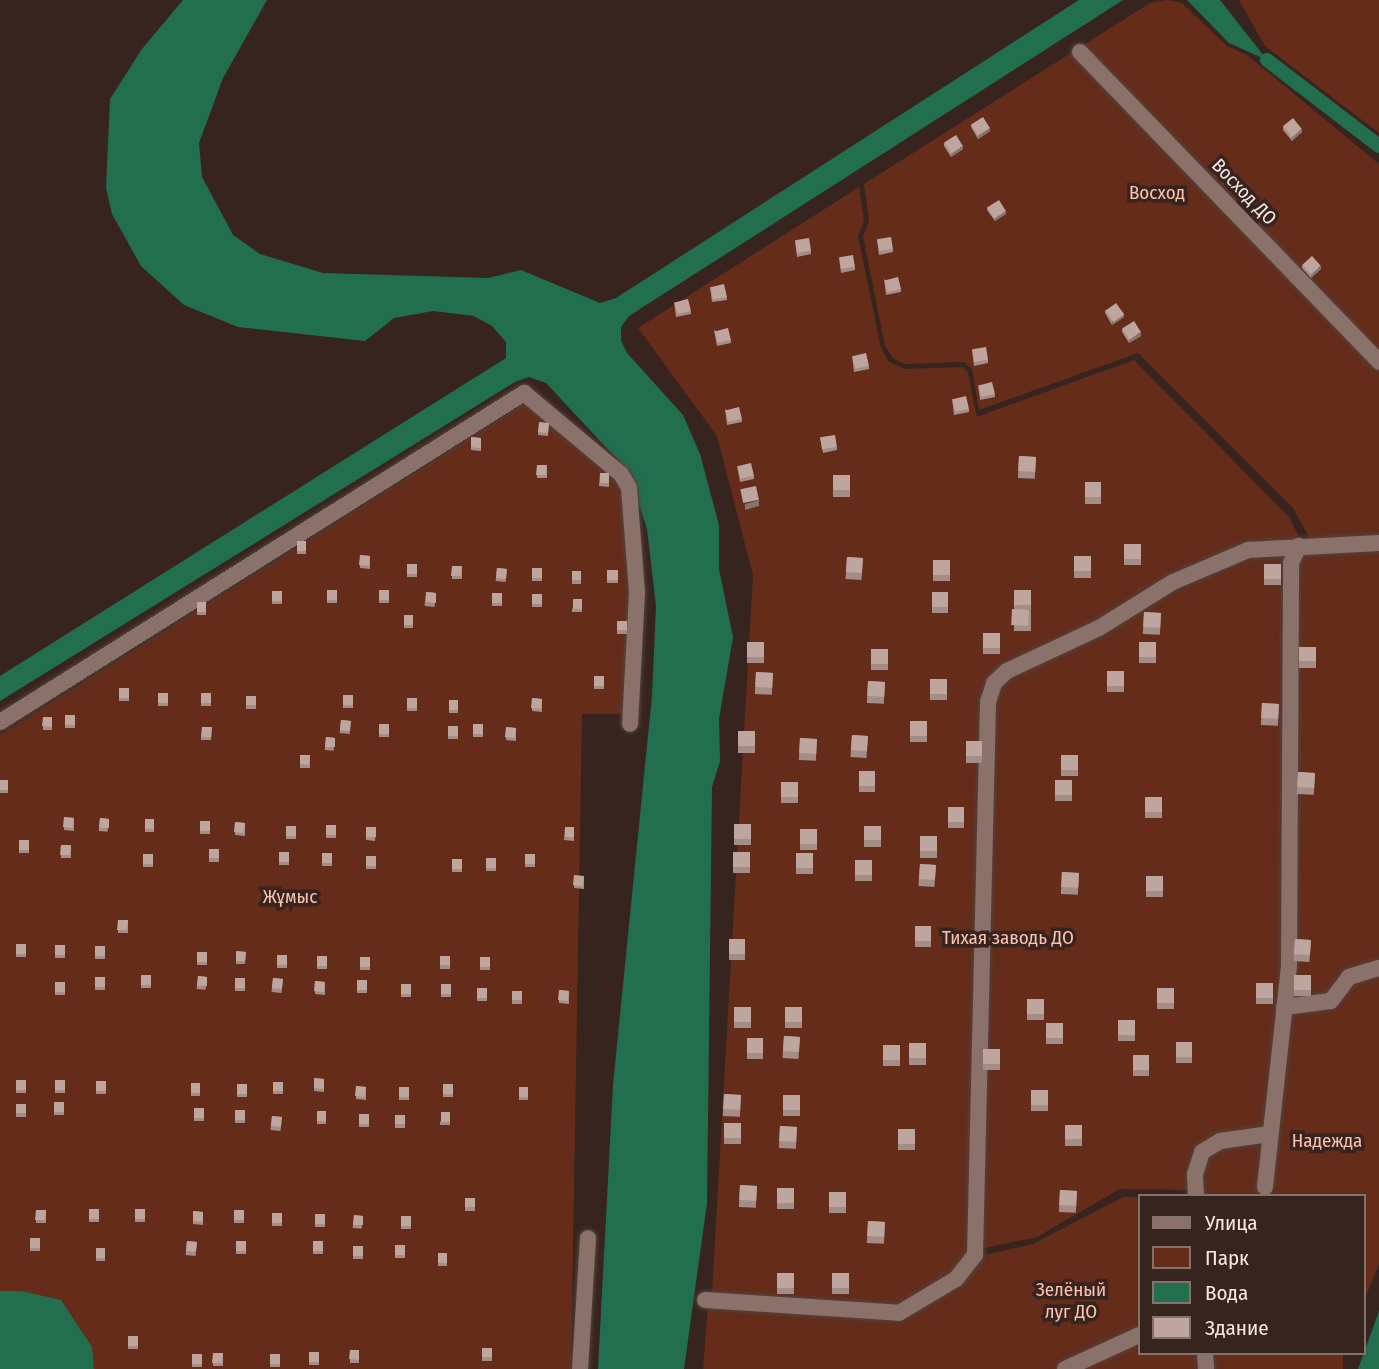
<!DOCTYPE html>
<html>
<head>
<meta charset="utf-8">
<style>
	body { margin:0 }
	#map { position:relative; width:1379px; height:1369px; overflow:hidden; background:#38241e; font-family:"Fira Sans Condensed",sans-serif }
	div>[style] { position:absolute }
	[style*='--x'] { left:calc(var(--x)*1px); top:calc(var(--y)*1px); width:calc(var(--w)*1px); rotate:calc(var(--a)*1deg) }
	.green>* { inset:0; background:#652c1a; transform-origin:0 0 }
	.water>* { inset:0; background:#226f50 }
	.canal>* { height:14px; margin:-7px; padding:0 7px; transform-origin:7px; border-radius:7px; background:#226f50 }
	.roads { filter:drop-shadow(0 0 2px #52423d) drop-shadow(0 0 2px #52423d) }
	.minor>* { height:16px; margin:-8px; padding:0 8px; transform-origin:8px; border-radius:8px; background:#8a726b }
	.wall>* { inset:0; background:#a38e87; transform-origin:0 0 }
	.shaded-wall>* { inset:0; background:#85746e }
	.building>* { inset:0; background:#bea59d; transform-origin:0 0 }
	span { translate:-50% -50%; white-space:nowrap; text-align:center; line-height:1.15; -webkit-text-stroke:7px #38241e; paint-order:stroke }
	.street-label { font-size:19px; color:#f5e8e3 }
	.park-label { font-size:19px; color:#fcc2af }
	.legend { position:absolute; left:1138px; top:1194px; width:228px; height:161px; box-sizing:border-box; background:#38241e; border:2px solid #84726d; margin:0; padding:9px 12px; list-style:none; font-size:21px; color:#f5e8e3 }
	.legend li { display:flex; align-items:center; gap:14px; height:35px }
	.legend b { width:35px; border:2px solid #84726d }
</style>
</head>
<body>
<div id="map">
	<div class="green">
		<i style="clip-path:polygon(1167px 0,1182px 3px,1227px 46px,1247px 55px,1379px 164px,1379px 540px,1312px 542px,1293px 508px,1138px 353px,979px 410px,972px 369px,964px 362px,905px 364px,893px 358px,885px 346px,863px 236px,869px 221px,864px 184px,1150px 3px)"></i>
		<i style="clip-path:polygon(1239px 0,1379px 0,1379px 133px,1265px 46px)"></i>
		<i style="clip-path:polygon(859px 187px,864px 221px,858px 236px,881px 348px,889px 362px,904px 369px,963px 367px,968px 373px,977px 417px,1134px 360px,1289px 517px,1301px 541px,1288px 554px,1283px 974px,1266px 1130px,1220px 1136px,1190px 1190px,1120px 1189px,1037px 1237px,980px 1249px,952px 1276px,898px 1307px,712px 1293px,753px 575px,717px 436px,638px 328px)"></i>
		<i style="clip-path:polygon(524px 404px,612px 477px,623px 492px,630px 594px,623px 714px,582px 714px,571px 1369px,0 1369px,0 735px)"></i>
		<i style="clip-path:polygon(1379px 548px,1379px 1264px,1363px 1303px,1363px 1196px,1200px 1196px,1206px 1157px,1221px 1147px,1274px 1141px,1297px 563px,1304px 551px)"></i>
		<i style="clip-path:polygon(1123px 1197px,1139px 1197px,1139px 1353px,1202px 1353px,1203px 1369px,703px 1369px,708px 1303px,898px 1316px,976px 1257px,1033px 1244px)"></i>
		<i style="left:1208px;top:1353px;width:135px;height:16px"></i>
	</div>
	<div class="water">
		<i style="clip-path:polygon(183px 0,267px 0,223px 78px,199px 143px,202px 177px,233px 235px,260px 254px,323px 273px,488px 278px,521px 270px,600px 303px,616px 298px,1079px 0,1123px 0,629px 316px,621px 327px,621px 341px,627px 353px,683px 415px,700px 454px,719px 525px,719px 569px,733px 637px,719px 719px,720px 761px,712px 787px,707px 1203px,684px 1369px,598px 1369px,613px 1085px,652px 696px,656px 606px,647px 529px,628px 471px,546px 383px,529px 377px,515px 382px,0 701px,0 676px,506px 358px,506px 342px,492px 326px,474px 316px,433px 311px,394px 318px,365px 341px,238px 327px,184px 305px,141px 266px,112px 214px,106px 188px,110px 99px,142px 49px)"></i>
		<i style="clip-path:polygon(1187px 0,1220px 0,1267px 60px,1229px 43px)"></i>
		<i style="clip-path:polygon(0 1291px,21px 1291px,61px 1300px,92px 1347px,94px 1369px,0 1369px)"></i>
		<i style="clip-path:polygon(1379px 1311px,1379px 1369px,1358px 1369px)"></i>
	</div>
	<div class="canal">
		<i style="--x:1267;--y:60;--w:141;--a:37.5"></i>
	</div>
	<div class="roads">
		<div class="minor">
			<i style="--x:1080;--y:52;--w:431;--a:46"></i>
			<i style="--x:0;--y:722;--w:619;--a:-32.12"></i>
			<i style="--x:524;--y:393;--w:126;--a:39.9"></i>
			<i style="--x:621;--y:474;--w:16;--a:60"></i>
			<i style="--x:629;--y:488;--w:104;--a:85.6"></i>
			<i style="--x:637;--y:592;--w:132;--a:93"></i>
			<i style="--x:1284;--y:1007;--w:47;--a:-7.3"></i>
			<i style="--x:1331;--y:1001;--w:30;--a:-53"></i>
			<i style="--x:1349;--y:977;--w:31;--a:-17"></i>
			<i style="--x:1265;--y:1187;--w:222;--a:-83.8"></i>
			<i style="--x:1289;--y:966;--w:403;--a:-89.7"></i>
			<i style="--x:1291;--y:563;--w:19;--a:-65"></i>
			<i style="--x:1196;--y:1196;--w:22;--a:-93"></i>
			<i style="--x:1195;--y:1174;--w:23;--a:-72"></i>
			<i style="--x:1202;--y:1152;--w:21;--a:-31"></i>
			<i style="--x:1220;--y:1141;--w:50;--a:-8"></i>
			<i style="--x:705;--y:1300;--w:194;--a:3.8"></i>
			<i style="--x:899;--y:1313;--w:66;--a:-30.8"></i>
			<i style="--x:956;--y:1279;--w:31;--a:-52"></i>
			<i style="--x:975;--y:1255;--w:553;--a:-88.65"></i>
			<i style="--x:988;--y:702;--w:20;--a:-72"></i>
			<i style="--x:994;--y:683;--w:18;--a:-43"></i>
			<i style="--x:1007;--y:671;--w:102;--a:-25.1"></i>
			<i style="--x:1099;--y:628;--w:87;--a:-31.9"></i>
			<i style="--x:1173;--y:582;--w:82;--a:-23.1"></i>
			<i style="--x:1248;--y:550;--w:131;--a:-3.1"></i>
			<i style="--x:1205;--y:1353;--w:16;--a:86"></i>
			<i style="--x:580;--y:1369;--w:131;--a:-86.5"></i>
			<i style="--x:1065;--y:1369;--w:81;--a:-24.7"></i>
		</div>
	</div>
	<div class="wall">
		<i style="clip-path:polygon(971px 124px,990px 131px,978px 139px,971px 127px)"></i>
		<i style="clip-path:polygon(1283px 127px,1302px 132px,1292px 141px,1283px 130px)"></i>
		<i style="clip-path:polygon(944px 143px,963px 149px,951px 157px,944px 146px)"></i>
		<i style="clip-path:polygon(987px 207px,1006px 214px,995px 221px,987px 210px)"></i>
		<i style="clip-path:polygon(877px 239px,893px 249px,893px 252px,879px 255px)"></i>
		<i style="clip-path:polygon(795px 241px,811px 251px,811px 254px,797px 257px)"></i>
		<i style="clip-path:polygon(839px 258px,855px 267px,855px 270px,841px 273px)"></i>
		<i style="clip-path:polygon(1302px 265px,1321px 269px,1311px 278px,1302px 268px)"></i>
		<i style="clip-path:polygon(884px 279px,901px 289px,901px 292px,886px 295px)"></i>
		<i style="clip-path:polygon(710px 287px,727px 297px,727px 300px,712px 302px)"></i>
		<i style="clip-path:polygon(674px 302px,691px 311px,691px 314px,676px 317px)"></i>
		<i style="clip-path:polygon(1105px 310px,1124px 317px,1112px 325px,1105px 313px)"></i>
		<i style="clip-path:polygon(1122px 329px,1141px 336px,1129px 343px,1122px 332px)"></i>
		<i style="clip-path:polygon(714px 330px,731px 340px,731px 343px,717px 346px)"></i>
		<i style="clip-path:polygon(972px 350px,988px 360px,988px 363px,974px 366px)"></i>
		<i style="clip-path:polygon(852px 356px,869px 366px,869px 369px,854px 372px)"></i>
		<i style="clip-path:polygon(978px 385px,995px 394px,995px 397px,980px 400px)"></i>
		<i style="clip-path:polygon(952px 399px,969px 409px,969px 412px,954px 415px)"></i>
		<i style="clip-path:polygon(725px 409px,742px 419px,742px 422px,727px 425px)"></i>
		<i style="clip-path:polygon(549px 423px,548px 436px,538px 435px,538px 432px)"></i>
		<i style="clip-path:polygon(471px 437px,481px 438px,481px 451px,471px 450px)"></i>
		<i style="clip-path:polygon(820px 437px,837px 447px,837px 450px,823px 453px)"></i>
		<i style="left:1019px;top:456px;width:17px;height:22px;rotate:3deg"></i>
		<i style="left:537px;top:465px;width:10px;height:13px"></i>
		<i style="clip-path:polygon(737px 466px,754px 476px,754px 479px,740px 482px)"></i>
		<i style="clip-path:polygon(600px 473px,609px 473px,609px 487px,599px 486px)"></i>
		<i style="left:833px;top:475px;width:17px;height:22px"></i>
		<i style="left:1085px;top:482px;width:16px;height:22px"></i>
		<i style="left:297px;top:541px;width:9px;height:13px"></i>
		<i style="left:1124px;top:544px;width:17px;height:21px"></i>
		<i style="clip-path:polygon(360px 555px,370px 556px,370px 569px,360px 568px)"></i>
		<i style="left:1074px;top:556px;width:17px;height:22px"></i>
		<i style="left:847px;top:557px;width:16px;height:22px;rotate:4deg"></i>
		<i style="left:933px;top:560px;width:17px;height:21px"></i>
		<i style="left:407px;top:564px;width:10px;height:13px"></i>
		<i style="left:1264px;top:564px;width:17px;height:21px"></i>
		<i style="left:452px;top:566px;width:10px;height:13px"></i>
		<i style="left:497px;top:568px;width:10px;height:13px;rotate:6deg"></i>
		<i style="left:532px;top:568px;width:10px;height:13px"></i>
		<i style="left:607px;top:570px;width:11px;height:13px"></i>
		<i style="left:572px;top:571px;width:9px;height:13px"></i>
		<i style="left:327px;top:590px;width:10px;height:13px"></i>
		<i style="left:379px;top:590px;width:10px;height:13px"></i>
		<i style="left:1014px;top:590px;width:17px;height:41px"></i>
		<i style="left:272px;top:591px;width:10px;height:13px"></i>
		<i style="left:426px;top:592px;width:10px;height:14px;rotate:6deg"></i>
		<i style="left:932px;top:592px;width:16px;height:21px"></i>
		<i style="left:492px;top:593px;width:10px;height:13px"></i>
		<i style="left:532px;top:594px;width:10px;height:13px"></i>
		<i style="clip-path:polygon(582px 599px,582px 612px,572px 612px,572px 609px)"></i>
		<i style="left:197px;top:602px;width:9px;height:13px"></i>
		<i style="left:1144px;top:612px;width:17px;height:22px;rotate:3deg"></i>
		<i style="left:404px;top:615px;width:9px;height:13px"></i>
		<i style="left:617px;top:621px;width:10px;height:13px"></i>
		<i style="left:983px;top:633px;width:17px;height:21px"></i>
		<i style="left:747px;top:642px;width:17px;height:21px"></i>
		<i style="left:1139px;top:642px;width:17px;height:21px"></i>
		<i style="left:1299px;top:647px;width:17px;height:21px"></i>
		<i style="left:871px;top:649px;width:17px;height:21px"></i>
		<i style="left:1107px;top:671px;width:17px;height:21px"></i>
		<i style="left:756px;top:672px;width:17px;height:22px;rotate:3deg"></i>
		<i style="left:594px;top:676px;width:10px;height:13px"></i>
		<i style="left:930px;top:679px;width:17px;height:21px"></i>
		<i style="left:868px;top:681px;width:17px;height:22px;rotate:3deg"></i>
		<i style="left:119px;top:688px;width:10px;height:13px"></i>
		<i style="left:158px;top:693px;width:10px;height:13px"></i>
		<i style="left:201px;top:693px;width:10px;height:13px"></i>
		<i style="left:343px;top:695px;width:10px;height:13px"></i>
		<i style="left:246px;top:696px;width:10px;height:13px"></i>
		<i style="left:407px;top:698px;width:10px;height:13px"></i>
		<i style="clip-path:polygon(532px 698px,542px 699px,542px 712px,532px 711px)"></i>
		<i style="left:449px;top:700px;width:9px;height:13px"></i>
		<i style="left:1262px;top:703px;width:17px;height:22px;rotate:3deg"></i>
		<i style="left:65px;top:715px;width:10px;height:13px"></i>
		<i style="left:43px;top:717px;width:9px;height:13px"></i>
		<i style="left:341px;top:720px;width:10px;height:13px;rotate:6deg"></i>
		<i style="left:910px;top:721px;width:17px;height:21px"></i>
		<i style="clip-path:polygon(389px 724px,389px 737px,379px 737px,379px 734px)"></i>
		<i style="left:473px;top:724px;width:10px;height:13px"></i>
		<i style="left:448px;top:726px;width:10px;height:13px"></i>
		<i style="clip-path:polygon(212px 727px,211px 740px,201px 740px,201px 737px)"></i>
		<i style="clip-path:polygon(506px 727px,516px 728px,516px 741px,506px 740px)"></i>
		<i style="left:738px;top:731px;width:17px;height:22px"></i>
		<i style="left:852px;top:735px;width:16px;height:22px;rotate:4deg"></i>
		<i style="left:326px;top:737px;width:9px;height:13px;rotate:6deg"></i>
		<i style="left:800px;top:738px;width:17px;height:22px;rotate:3deg"></i>
		<i style="left:966px;top:741px;width:16px;height:22px"></i>
		<i style="left:300px;top:755px;width:10px;height:13px"></i>
		<i style="left:1061px;top:755px;width:17px;height:21px"></i>
		<i style="left:859px;top:771px;width:16px;height:21px"></i>
		<i style="left:1298px;top:772px;width:17px;height:22px;rotate:3deg"></i>
		<i style="left:0;top:780px;width:8px;height:13px"></i>
		<i style="left:1055px;top:780px;width:17px;height:21px"></i>
		<i style="left:781px;top:782px;width:17px;height:21px"></i>
		<i style="left:1145px;top:797px;width:17px;height:21px"></i>
		<i style="left:948px;top:807px;width:16px;height:21px"></i>
		<i style="clip-path:polygon(64px 817px,74px 818px,74px 831px,64px 830px)"></i>
		<i style="left:100px;top:818px;width:9px;height:13px;rotate:6deg"></i>
		<i style="left:145px;top:819px;width:9px;height:13px"></i>
		<i style="left:200px;top:821px;width:10px;height:13px"></i>
		<i style="clip-path:polygon(235px 822px,245px 823px,245px 836px,235px 835px)"></i>
		<i style="left:734px;top:824px;width:17px;height:21px"></i>
		<i style="left:326px;top:825px;width:10px;height:13px"></i>
		<i style="left:286px;top:826px;width:10px;height:13px"></i>
		<i style="left:864px;top:826px;width:17px;height:21px"></i>
		<i style="clip-path:polygon(366px 827px,376px 827px,375px 841px,366px 840px)"></i>
		<i style="clip-path:polygon(565px 827px,574px 827px,574px 841px,564px 840px)"></i>
		<i style="left:800px;top:829px;width:17px;height:21px"></i>
		<i style="left:920px;top:836px;width:17px;height:22px"></i>
		<i style="left:19px;top:840px;width:10px;height:13px"></i>
		<i style="left:61px;top:845px;width:10px;height:13px"></i>
		<i style="left:209px;top:849px;width:10px;height:13px"></i>
		<i style="left:279px;top:852px;width:10px;height:13px"></i>
		<i style="left:733px;top:852px;width:17px;height:21px"></i>
		<i style="left:322px;top:853px;width:10px;height:13px"></i>
		<i style="left:796px;top:853px;width:17px;height:21px"></i>
		<i style="left:143px;top:854px;width:10px;height:13px"></i>
		<i style="left:525px;top:854px;width:10px;height:13px"></i>
		<i style="left:366px;top:856px;width:10px;height:13px"></i>
		<i style="left:486px;top:858px;width:10px;height:13px"></i>
		<i style="left:452px;top:859px;width:10px;height:13px"></i>
		<i style="left:855px;top:860px;width:17px;height:21px"></i>
		<i style="left:920px;top:864px;width:16px;height:22px;rotate:4deg"></i>
		<i style="left:1062px;top:872px;width:17px;height:22px;rotate:3deg"></i>
		<i style="clip-path:polygon(584px 876px,584px 889px,574px 888px,574px 885px)"></i>
		<i style="left:1146px;top:876px;width:17px;height:21px"></i>
		<i style="left:118px;top:920px;width:10px;height:13px"></i>
		<i style="left:915px;top:926px;width:16px;height:21px"></i>
		<i style="left:729px;top:939px;width:16px;height:21px"></i>
		<i style="left:1295px;top:939px;width:16px;height:22px;rotate:4deg"></i>
		<i style="left:16px;top:944px;width:10px;height:13px"></i>
		<i style="left:55px;top:945px;width:10px;height:13px"></i>
		<i style="left:95px;top:946px;width:10px;height:13px"></i>
		<i style="clip-path:polygon(236px 951px,246px 952px,245px 964px,236px 964px)"></i>
		<i style="left:197px;top:952px;width:10px;height:13px"></i>
		<i style="left:277px;top:955px;width:10px;height:13px"></i>
		<i style="left:317px;top:956px;width:10px;height:13px"></i>
		<i style="left:440px;top:956px;width:10px;height:13px"></i>
		<i style="left:360px;top:957px;width:10px;height:13px"></i>
		<i style="clip-path:polygon(490px 957px,490px 970px,480px 970px,480px 967px)"></i>
		<i style="left:141px;top:975px;width:10px;height:13px"></i>
		<i style="left:1294px;top:975px;width:17px;height:21px"></i>
		<i style="left:198px;top:976px;width:9px;height:13px;rotate:6deg"></i>
		<i style="left:95px;top:977px;width:10px;height:13px"></i>
		<i style="left:235px;top:978px;width:10px;height:13px"></i>
		<i style="left:273px;top:978px;width:10px;height:14px;rotate:6deg"></i>
		<i style="left:357px;top:980px;width:10px;height:13px"></i>
		<i style="clip-path:polygon(315px 981px,325px 982px,325px 995px,315px 994px)"></i>
		<i style="left:55px;top:982px;width:10px;height:13px"></i>
		<i style="left:1256px;top:983px;width:17px;height:21px"></i>
		<i style="clip-path:polygon(411px 984px,411px 997px,401px 997px,401px 994px)"></i>
		<i style="left:441px;top:984px;width:10px;height:13px"></i>
		<i style="left:477px;top:988px;width:10px;height:13px"></i>
		<i style="left:1157px;top:988px;width:17px;height:21px"></i>
		<i style="clip-path:polygon(559px 990px,569px 991px,569px 1004px,559px 1003px)"></i>
		<i style="left:512px;top:991px;width:10px;height:13px"></i>
		<i style="left:1027px;top:999px;width:17px;height:21px"></i>
		<i style="left:734px;top:1007px;width:17px;height:21px"></i>
		<i style="left:785px;top:1007px;width:17px;height:21px"></i>
		<i style="left:1118px;top:1020px;width:17px;height:21px"></i>
		<i style="left:1046px;top:1023px;width:17px;height:21px"></i>
		<i style="left:784px;top:1036px;width:16px;height:22px;rotate:4deg"></i>
		<i style="left:747px;top:1038px;width:16px;height:21px"></i>
		<i style="left:1176px;top:1042px;width:16px;height:21px"></i>
		<i style="left:909px;top:1043px;width:17px;height:22px"></i>
		<i style="left:883px;top:1045px;width:17px;height:21px"></i>
		<i style="left:983px;top:1049px;width:17px;height:21px"></i>
		<i style="left:1133px;top:1055px;width:16px;height:21px"></i>
		<i style="clip-path:polygon(314px 1078px,324px 1079px,324px 1092px,314px 1091px)"></i>
		<i style="left:16px;top:1080px;width:10px;height:13px"></i>
		<i style="left:55px;top:1080px;width:10px;height:13px"></i>
		<i style="left:96px;top:1081px;width:10px;height:13px"></i>
		<i style="left:273px;top:1082px;width:10px;height:12px"></i>
		<i style="left:191px;top:1083px;width:9px;height:13px"></i>
		<i style="left:237px;top:1084px;width:10px;height:13px"></i>
		<i style="left:443px;top:1084px;width:10px;height:13px"></i>
		<i style="clip-path:polygon(356px 1086px,366px 1087px,366px 1100px,356px 1099px)"></i>
		<i style="left:399px;top:1087px;width:10px;height:13px"></i>
		<i style="left:519px;top:1087px;width:9px;height:13px"></i>
		<i style="left:1031px;top:1090px;width:17px;height:21px"></i>
		<i style="left:724px;top:1094px;width:17px;height:22px;rotate:3deg"></i>
		<i style="left:783px;top:1095px;width:17px;height:21px"></i>
		<i style="left:54px;top:1102px;width:10px;height:13px"></i>
		<i style="left:16px;top:1104px;width:10px;height:13px"></i>
		<i style="left:194px;top:1108px;width:10px;height:13px"></i>
		<i style="left:235px;top:1110px;width:10px;height:13px"></i>
		<i style="left:317px;top:1111px;width:9px;height:13px"></i>
		<i style="clip-path:polygon(450px 1112px,450px 1125px,440px 1125px,440px 1122px)"></i>
		<i style="left:359px;top:1114px;width:10px;height:13px"></i>
		<i style="left:395px;top:1115px;width:10px;height:13px"></i>
		<i style="left:272px;top:1116px;width:10px;height:14px;rotate:6deg"></i>
		<i style="left:724px;top:1123px;width:17px;height:21px"></i>
		<i style="left:1065px;top:1125px;width:17px;height:21px"></i>
		<i style="left:780px;top:1126px;width:17px;height:22px;rotate:3deg"></i>
		<i style="left:898px;top:1129px;width:17px;height:21px"></i>
		<i style="left:740px;top:1185px;width:17px;height:22px;rotate:3deg"></i>
		<i style="left:777px;top:1188px;width:17px;height:21px"></i>
		<i style="left:1060px;top:1190px;width:17px;height:22px;rotate:3deg"></i>
		<i style="left:829px;top:1192px;width:17px;height:21px"></i>
		<i style="left:465px;top:1198px;width:10px;height:13px"></i>
		<i style="left:89px;top:1209px;width:10px;height:13px"></i>
		<i style="left:135px;top:1209px;width:10px;height:13px"></i>
		<i style="left:36px;top:1210px;width:10px;height:13px"></i>
		<i style="left:234px;top:1210px;width:10px;height:13px"></i>
		<i style="clip-path:polygon(193px 1211px,203px 1212px,203px 1225px,193px 1224px)"></i>
		<i style="left:272px;top:1213px;width:10px;height:13px"></i>
		<i style="left:315px;top:1214px;width:10px;height:13px"></i>
		<i style="left:354px;top:1215px;width:9px;height:13px;rotate:6deg"></i>
		<i style="left:401px;top:1216px;width:10px;height:13px"></i>
		<i style="left:868px;top:1221px;width:17px;height:22px;rotate:3deg"></i>
		<i style="left:30px;top:1238px;width:10px;height:13px"></i>
		<i style="left:187px;top:1241px;width:10px;height:14px;rotate:6deg"></i>
		<i style="left:236px;top:1241px;width:10px;height:13px"></i>
		<i style="left:313px;top:1241px;width:10px;height:13px"></i>
		<i style="left:395px;top:1245px;width:10px;height:13px"></i>
		<i style="left:353px;top:1246px;width:10px;height:13px"></i>
		<i style="left:96px;top:1248px;width:9px;height:13px"></i>
		<i style="left:438px;top:1253px;width:9px;height:13px"></i>
		<i style="left:777px;top:1273px;width:17px;height:21px"></i>
		<i style="left:832px;top:1273px;width:17px;height:21px"></i>
		<i style="left:128px;top:1336px;width:10px;height:13px"></i>
		<i style="left:482px;top:1348px;width:10px;height:13px"></i>
		<i style="left:350px;top:1350px;width:9px;height:13px"></i>
		<i style="left:309px;top:1352px;width:10px;height:13px"></i>
		<i style="left:213px;top:1353px;width:10px;height:13px"></i>
		<i style="left:192px;top:1354px;width:10px;height:13px"></i>
		<i style="left:270px;top:1354px;width:10px;height:13px"></i>
	</div>
	<div class="shaded-wall">
		<i style="clip-path:polygon(990px 128px,990px 131px,978px 139px,978px 135px)"></i>
		<i style="clip-path:polygon(1302px 129px,1302px 132px,1292px 141px,1292px 138px)"></i>
		<i style="clip-path:polygon(963px 146px,963px 149px,951px 157px,951px 154px)"></i>
		<i style="clip-path:polygon(1006px 211px,1006px 214px,995px 221px,995px 218px)"></i>
		<i style="clip-path:polygon(1321px 266px,1321px 269px,1311px 278px,1311px 275px)"></i>
		<i style="clip-path:polygon(1124px 314px,1124px 317px,1112px 325px,1112px 321px)"></i>
		<i style="clip-path:polygon(1141px 332px,1141px 336px,1129px 343px,1129px 340px)"></i>
		<i style="clip-path:polygon(759px 500px,759px 506px,745px 510px,745px 504px)"></i>
	</div>
	<div class="building">
		<i style="left:983px;top:117px;width:13px;height:14px;rotate:58deg"></i>
		<i style="left:1293px;top:118px;width:14px;height:13px;rotate:51deg"></i>
		<i style="left:956px;top:135px;width:13px;height:14px;rotate:58deg"></i>
		<i style="left:999px;top:200px;width:13px;height:14px;rotate:58deg"></i>
		<i style="left:891px;top:237px;width:12px;height:14px;rotate:81deg"></i>
		<i style="left:809px;top:238px;width:13px;height:14px;rotate:81deg"></i>
		<i style="left:853px;top:255px;width:12px;height:14px;rotate:81deg"></i>
		<i style="left:1312px;top:256px;width:13px;height:13px;rotate:48deg"></i>
		<i style="left:898px;top:277px;width:12px;height:14px;rotate:76deg"></i>
		<i style="left:724px;top:284px;width:13px;height:14px;rotate:77deg"></i>
		<i style="left:688px;top:299px;width:12px;height:14px;rotate:76deg"></i>
		<i style="left:1116px;top:303px;width:14px;height:13px;rotate:54deg"></i>
		<i style="left:1134px;top:321px;width:13px;height:14px;rotate:58deg"></i>
		<i style="left:728px;top:328px;width:12px;height:14px;rotate:76deg"></i>
		<i style="left:986px;top:347px;width:13px;height:14px;rotate:81deg"></i>
		<i style="left:866px;top:353px;width:13px;height:14px;rotate:77deg"></i>
		<i style="left:992px;top:382px;width:12px;height:14px;rotate:76deg"></i>
		<i style="left:966px;top:396px;width:13px;height:14px;rotate:77deg"></i>
		<i style="left:739px;top:407px;width:12px;height:14px;rotate:76deg"></i>
		<i style="left:539px;top:422px;width:10px;height:10px;rotate:6deg"></i>
		<i style="left:835px;top:435px;width:12px;height:15px;rotate:81deg"></i>
		<i style="clip-path:polygon(471px 437px,481px 438px,481px 448px,471px 447px)"></i>
		<i style="left:1019px;top:456px;width:17px;height:15px;rotate:3deg"></i>
		<i style="left:751px;top:463px;width:13px;height:14px;rotate:77deg"></i>
		<i style="clip-path:polygon(537px 465px,547px 465px,546px 475px,536px 475px)"></i>
		<i style="left:600px;top:473px;width:9px;height:10px"></i>
		<i style="left:833px;top:475px;width:17px;height:15px"></i>
		<i style="left:1085px;top:482px;width:16px;height:15px"></i>
		<i style="left:756px;top:486px;width:14px;height:16px;rotate:78deg"></i>
		<i style="left:297px;top:541px;width:9px;height:10px"></i>
		<i style="left:1124px;top:544px;width:17px;height:15px"></i>
		<i style="left:360px;top:555px;width:10px;height:10px;rotate:6deg"></i>
		<i style="left:1074px;top:556px;width:17px;height:15px"></i>
		<i style="left:847px;top:557px;width:16px;height:15px;rotate:4deg"></i>
		<i style="left:933px;top:560px;width:17px;height:15px"></i>
		<i style="left:407px;top:564px;width:10px;height:10px"></i>
		<i style="left:1264px;top:564px;width:17px;height:15px"></i>
		<i style="clip-path:polygon(452px 566px,462px 566px,461px 576px,451px 576px)"></i>
		<i style="left:497px;top:568px;width:10px;height:10px;rotate:6deg"></i>
		<i style="left:532px;top:568px;width:10px;height:10px"></i>
		<i style="left:607px;top:570px;width:11px;height:10px"></i>
		<i style="left:572px;top:571px;width:9px;height:9px"></i>
		<i style="left:327px;top:590px;width:10px;height:10px"></i>
		<i style="left:379px;top:590px;width:10px;height:10px"></i>
		<i style="left:1014px;top:590px;width:17px;height:15px"></i>
		<i style="left:272px;top:591px;width:10px;height:10px"></i>
		<i style="clip-path:polygon(426px 592px,436px 593px,436px 603px,426px 602px)"></i>
		<i style="left:932px;top:592px;width:16px;height:15px"></i>
		<i style="left:492px;top:593px;width:10px;height:10px"></i>
		<i style="left:532px;top:594px;width:10px;height:10px"></i>
		<i style="left:573px;top:599px;width:9px;height:10px"></i>
		<i style="left:197px;top:602px;width:9px;height:10px"></i>
		<i style="left:1012px;top:609px;width:17px;height:16px;rotate:3deg"></i>
		<i style="left:1144px;top:612px;width:17px;height:15px;rotate:3deg"></i>
		<i style="left:404px;top:615px;width:9px;height:10px"></i>
		<i style="left:617px;top:621px;width:10px;height:9px"></i>
		<i style="left:983px;top:633px;width:17px;height:15px"></i>
		<i style="left:747px;top:642px;width:17px;height:15px"></i>
		<i style="left:1139px;top:642px;width:17px;height:15px"></i>
		<i style="left:1299px;top:647px;width:17px;height:14px"></i>
		<i style="left:871px;top:649px;width:17px;height:15px"></i>
		<i style="left:1107px;top:671px;width:17px;height:15px"></i>
		<i style="left:756px;top:672px;width:17px;height:15px;rotate:3deg"></i>
		<i style="left:594px;top:676px;width:10px;height:10px"></i>
		<i style="left:930px;top:679px;width:17px;height:15px"></i>
		<i style="left:868px;top:681px;width:17px;height:15px;rotate:3deg"></i>
		<i style="left:119px;top:688px;width:10px;height:10px"></i>
		<i style="left:158px;top:693px;width:10px;height:10px"></i>
		<i style="left:201px;top:693px;width:10px;height:10px"></i>
		<i style="left:343px;top:695px;width:10px;height:10px"></i>
		<i style="left:246px;top:696px;width:10px;height:9px"></i>
		<i style="left:407px;top:698px;width:10px;height:10px"></i>
		<i style="left:532px;top:698px;width:10px;height:10px;rotate:6deg"></i>
		<i style="left:449px;top:700px;width:9px;height:10px"></i>
		<i style="left:1262px;top:703px;width:17px;height:15px;rotate:3deg"></i>
		<i style="left:65px;top:715px;width:10px;height:10px"></i>
		<i style="clip-path:polygon(43px 717px,52px 717px,52px 727px,42px 726px)"></i>
		<i style="left:341px;top:720px;width:10px;height:10px;rotate:6deg"></i>
		<i style="left:910px;top:721px;width:17px;height:15px"></i>
		<i style="left:379px;top:724px;width:10px;height:10px"></i>
		<i style="left:473px;top:724px;width:10px;height:10px"></i>
		<i style="left:448px;top:726px;width:10px;height:10px"></i>
		<i style="clip-path:polygon(202px 727px,212px 727px,211px 737px,201px 737px)"></i>
		<i style="left:506px;top:727px;width:10px;height:10px;rotate:6deg"></i>
		<i style="left:738px;top:731px;width:17px;height:15px"></i>
		<i style="left:852px;top:735px;width:16px;height:15px;rotate:4deg"></i>
		<i style="clip-path:polygon(326px 737px,335px 738px,335px 747px,325px 747px)"></i>
		<i style="left:800px;top:738px;width:17px;height:15px;rotate:3deg"></i>
		<i style="left:966px;top:741px;width:16px;height:15px"></i>
		<i style="clip-path:polygon(300px 755px,310px 755px,309px 765px,300px 764px)"></i>
		<i style="left:1061px;top:755px;width:17px;height:15px"></i>
		<i style="left:859px;top:771px;width:16px;height:15px"></i>
		<i style="left:1298px;top:772px;width:17px;height:15px;rotate:3deg"></i>
		<i style="left:0;top:780px;width:8px;height:10px"></i>
		<i style="left:1055px;top:780px;width:17px;height:15px"></i>
		<i style="left:781px;top:782px;width:17px;height:15px"></i>
		<i style="left:1145px;top:797px;width:17px;height:15px"></i>
		<i style="left:948px;top:807px;width:16px;height:15px"></i>
		<i style="left:64px;top:817px;width:10px;height:10px;rotate:6deg"></i>
		<i style="clip-path:polygon(100px 818px,109px 819px,109px 828px,99px 828px)"></i>
		<i style="left:145px;top:819px;width:9px;height:10px"></i>
		<i style="left:200px;top:821px;width:10px;height:10px"></i>
		<i style="left:235px;top:822px;width:10px;height:10px;rotate:6deg"></i>
		<i style="left:734px;top:824px;width:17px;height:15px"></i>
		<i style="left:326px;top:825px;width:10px;height:10px"></i>
		<i style="left:286px;top:826px;width:10px;height:10px"></i>
		<i style="left:864px;top:826px;width:17px;height:14px"></i>
		<i style="left:366px;top:827px;width:10px;height:10px"></i>
		<i style="left:565px;top:827px;width:9px;height:10px"></i>
		<i style="left:800px;top:829px;width:17px;height:15px"></i>
		<i style="left:920px;top:836px;width:17px;height:15px"></i>
		<i style="left:19px;top:840px;width:10px;height:10px"></i>
		<i style="clip-path:polygon(61px 845px,71px 845px,70px 855px,60px 855px)"></i>
		<i style="left:209px;top:849px;width:10px;height:9px"></i>
		<i style="left:279px;top:852px;width:10px;height:10px"></i>
		<i style="left:733px;top:852px;width:17px;height:15px"></i>
		<i style="left:322px;top:853px;width:10px;height:10px"></i>
		<i style="left:796px;top:853px;width:17px;height:15px"></i>
		<i style="left:143px;top:854px;width:10px;height:10px"></i>
		<i style="left:525px;top:854px;width:10px;height:10px"></i>
		<i style="left:366px;top:856px;width:10px;height:10px"></i>
		<i style="left:486px;top:858px;width:10px;height:10px"></i>
		<i style="left:452px;top:859px;width:10px;height:10px"></i>
		<i style="left:855px;top:860px;width:17px;height:15px"></i>
		<i style="left:920px;top:864px;width:16px;height:15px;rotate:4deg"></i>
		<i style="left:1062px;top:872px;width:17px;height:15px;rotate:3deg"></i>
		<i style="left:574px;top:875px;width:10px;height:10px;rotate:6deg"></i>
		<i style="left:1146px;top:876px;width:17px;height:15px"></i>
		<i style="clip-path:polygon(118px 920px,128px 920px,127px 930px,117px 930px)"></i>
		<i style="left:915px;top:926px;width:16px;height:15px"></i>
		<i style="left:729px;top:939px;width:16px;height:15px"></i>
		<i style="left:1295px;top:939px;width:16px;height:15px;rotate:4deg"></i>
		<i style="left:16px;top:944px;width:10px;height:10px"></i>
		<i style="left:55px;top:945px;width:10px;height:10px"></i>
		<i style="left:95px;top:946px;width:10px;height:10px"></i>
		<i style="clip-path:polygon(236px 951px,246px 952px,245px 961px,236px 961px)"></i>
		<i style="left:197px;top:952px;width:10px;height:10px"></i>
		<i style="left:277px;top:955px;width:10px;height:10px"></i>
		<i style="left:317px;top:956px;width:10px;height:10px"></i>
		<i style="left:440px;top:956px;width:10px;height:9px"></i>
		<i style="left:360px;top:957px;width:10px;height:10px"></i>
		<i style="left:480px;top:957px;width:10px;height:10px"></i>
		<i style="left:141px;top:975px;width:10px;height:10px"></i>
		<i style="left:1294px;top:975px;width:17px;height:15px"></i>
		<i style="clip-path:polygon(198px 976px,207px 977px,207px 986px,197px 986px)"></i>
		<i style="left:95px;top:977px;width:10px;height:10px"></i>
		<i style="left:235px;top:978px;width:10px;height:10px"></i>
		<i style="left:273px;top:978px;width:10px;height:10px;rotate:6deg"></i>
		<i style="left:357px;top:980px;width:10px;height:10px"></i>
		<i style="left:315px;top:981px;width:10px;height:10px;rotate:6deg"></i>
		<i style="left:55px;top:982px;width:10px;height:10px"></i>
		<i style="left:1256px;top:983px;width:17px;height:15px"></i>
		<i style="left:401px;top:984px;width:10px;height:10px"></i>
		<i style="left:441px;top:984px;width:10px;height:10px"></i>
		<i style="left:477px;top:988px;width:10px;height:10px"></i>
		<i style="left:1157px;top:988px;width:17px;height:15px"></i>
		<i style="left:559px;top:990px;width:10px;height:10px;rotate:6deg"></i>
		<i style="left:512px;top:991px;width:10px;height:9px"></i>
		<i style="left:1027px;top:999px;width:17px;height:15px"></i>
		<i style="left:734px;top:1007px;width:17px;height:15px"></i>
		<i style="left:785px;top:1007px;width:17px;height:15px"></i>
		<i style="left:1118px;top:1020px;width:17px;height:15px"></i>
		<i style="left:1046px;top:1023px;width:17px;height:15px"></i>
		<i style="left:784px;top:1036px;width:16px;height:15px;rotate:4deg"></i>
		<i style="left:747px;top:1038px;width:16px;height:15px"></i>
		<i style="left:1176px;top:1042px;width:16px;height:15px"></i>
		<i style="left:909px;top:1043px;width:17px;height:15px"></i>
		<i style="left:883px;top:1045px;width:17px;height:15px"></i>
		<i style="left:983px;top:1049px;width:17px;height:15px"></i>
		<i style="left:1133px;top:1055px;width:16px;height:15px"></i>
		<i style="clip-path:polygon(314px 1078px,324px 1079px,324px 1089px,314px 1088px)"></i>
		<i style="left:16px;top:1080px;width:10px;height:10px"></i>
		<i style="left:55px;top:1080px;width:10px;height:10px"></i>
		<i style="left:96px;top:1081px;width:10px;height:10px"></i>
		<i style="left:273px;top:1082px;width:10px;height:9px"></i>
		<i style="left:191px;top:1083px;width:9px;height:10px"></i>
		<i style="left:237px;top:1084px;width:10px;height:10px"></i>
		<i style="left:443px;top:1084px;width:10px;height:10px"></i>
		<i style="left:356px;top:1086px;width:10px;height:10px;rotate:6deg"></i>
		<i style="left:399px;top:1087px;width:10px;height:10px"></i>
		<i style="left:519px;top:1087px;width:9px;height:10px"></i>
		<i style="left:1031px;top:1090px;width:17px;height:15px"></i>
		<i style="left:724px;top:1094px;width:17px;height:15px;rotate:3deg"></i>
		<i style="left:783px;top:1095px;width:17px;height:15px"></i>
		<i style="left:54px;top:1102px;width:10px;height:10px"></i>
		<i style="left:16px;top:1104px;width:10px;height:9px"></i>
		<i style="left:194px;top:1108px;width:10px;height:10px"></i>
		<i style="left:235px;top:1110px;width:10px;height:10px"></i>
		<i style="left:317px;top:1111px;width:9px;height:10px"></i>
		<i style="left:441px;top:1112px;width:9px;height:10px"></i>
		<i style="left:359px;top:1114px;width:10px;height:10px"></i>
		<i style="left:395px;top:1115px;width:10px;height:9px"></i>
		<i style="left:272px;top:1116px;width:10px;height:10px;rotate:6deg"></i>
		<i style="left:724px;top:1123px;width:17px;height:15px"></i>
		<i style="left:1065px;top:1125px;width:17px;height:14px"></i>
		<i style="left:780px;top:1126px;width:17px;height:15px;rotate:3deg"></i>
		<i style="left:898px;top:1129px;width:17px;height:15px"></i>
		<i style="left:740px;top:1185px;width:17px;height:15px;rotate:3deg"></i>
		<i style="left:777px;top:1188px;width:17px;height:15px"></i>
		<i style="left:1060px;top:1190px;width:17px;height:15px;rotate:3deg"></i>
		<i style="left:829px;top:1192px;width:17px;height:15px"></i>
		<i style="left:465px;top:1198px;width:10px;height:9px"></i>
		<i style="left:89px;top:1209px;width:10px;height:10px"></i>
		<i style="left:135px;top:1209px;width:10px;height:10px"></i>
		<i style="clip-path:polygon(36px 1210px,46px 1210px,45px 1220px,35px 1220px)"></i>
		<i style="left:234px;top:1210px;width:10px;height:10px"></i>
		<i style="clip-path:polygon(193px 1211px,203px 1212px,203px 1222px,193px 1221px)"></i>
		<i style="left:272px;top:1213px;width:10px;height:10px"></i>
		<i style="left:315px;top:1214px;width:10px;height:10px"></i>
		<i style="clip-path:polygon(354px 1215px,363px 1216px,363px 1225px,353px 1225px)"></i>
		<i style="left:401px;top:1216px;width:10px;height:10px"></i>
		<i style="left:868px;top:1221px;width:17px;height:15px;rotate:3deg"></i>
		<i style="left:30px;top:1238px;width:10px;height:10px"></i>
		<i style="left:187px;top:1241px;width:10px;height:10px;rotate:6deg"></i>
		<i style="left:236px;top:1241px;width:10px;height:10px"></i>
		<i style="left:313px;top:1241px;width:10px;height:10px"></i>
		<i style="left:395px;top:1245px;width:10px;height:10px"></i>
		<i style="left:353px;top:1246px;width:10px;height:10px"></i>
		<i style="left:96px;top:1248px;width:9px;height:10px"></i>
		<i style="left:438px;top:1253px;width:9px;height:10px"></i>
		<i style="left:777px;top:1273px;width:17px;height:15px"></i>
		<i style="left:832px;top:1273px;width:17px;height:15px"></i>
		<i style="left:128px;top:1336px;width:10px;height:10px"></i>
		<i style="left:482px;top:1348px;width:10px;height:9px"></i>
		<i style="clip-path:polygon(350px 1350px,359px 1350px,359px 1360px,349px 1359px)"></i>
		<i style="left:309px;top:1352px;width:10px;height:10px"></i>
		<i style="clip-path:polygon(213px 1353px,223px 1353px,222px 1363px,212px 1363px)"></i>
		<i style="left:192px;top:1354px;width:10px;height:10px"></i>
		<i style="left:270px;top:1354px;width:10px;height:10px"></i>
	</div>
	<div class="street-label">
		<span style="left:1244px;top:192px;rotate:46deg">Восход ДО</span>
	</div>
	<div class="park-label">
		<span style="left:1157px;top:193px">Восход</span>
		<span style="left:290px;top:897px">Жұмыс</span>
		<span style="left:1008px;top:938px">Тихая заводь ДО</span>
		<span style="left:1327px;top:1141px">Надежда</span>
		<span style="left:1071px;top:1301px">Зелёный<br>луг ДО</span>
	</div>
	<ul class="legend">
	<li><b style="height:9px;background:#8a726b"></b>Улица</li>
	<li><b style="height:19px;background:#652c1a"></b>Парк</li>
	<li><b style="height:19px;background:#226f50"></b>Вода</li>
	<li><b style="height:19px;background:#bea59d"></b>Здание</li>
	</ul>
</div>
</body>
</html>
